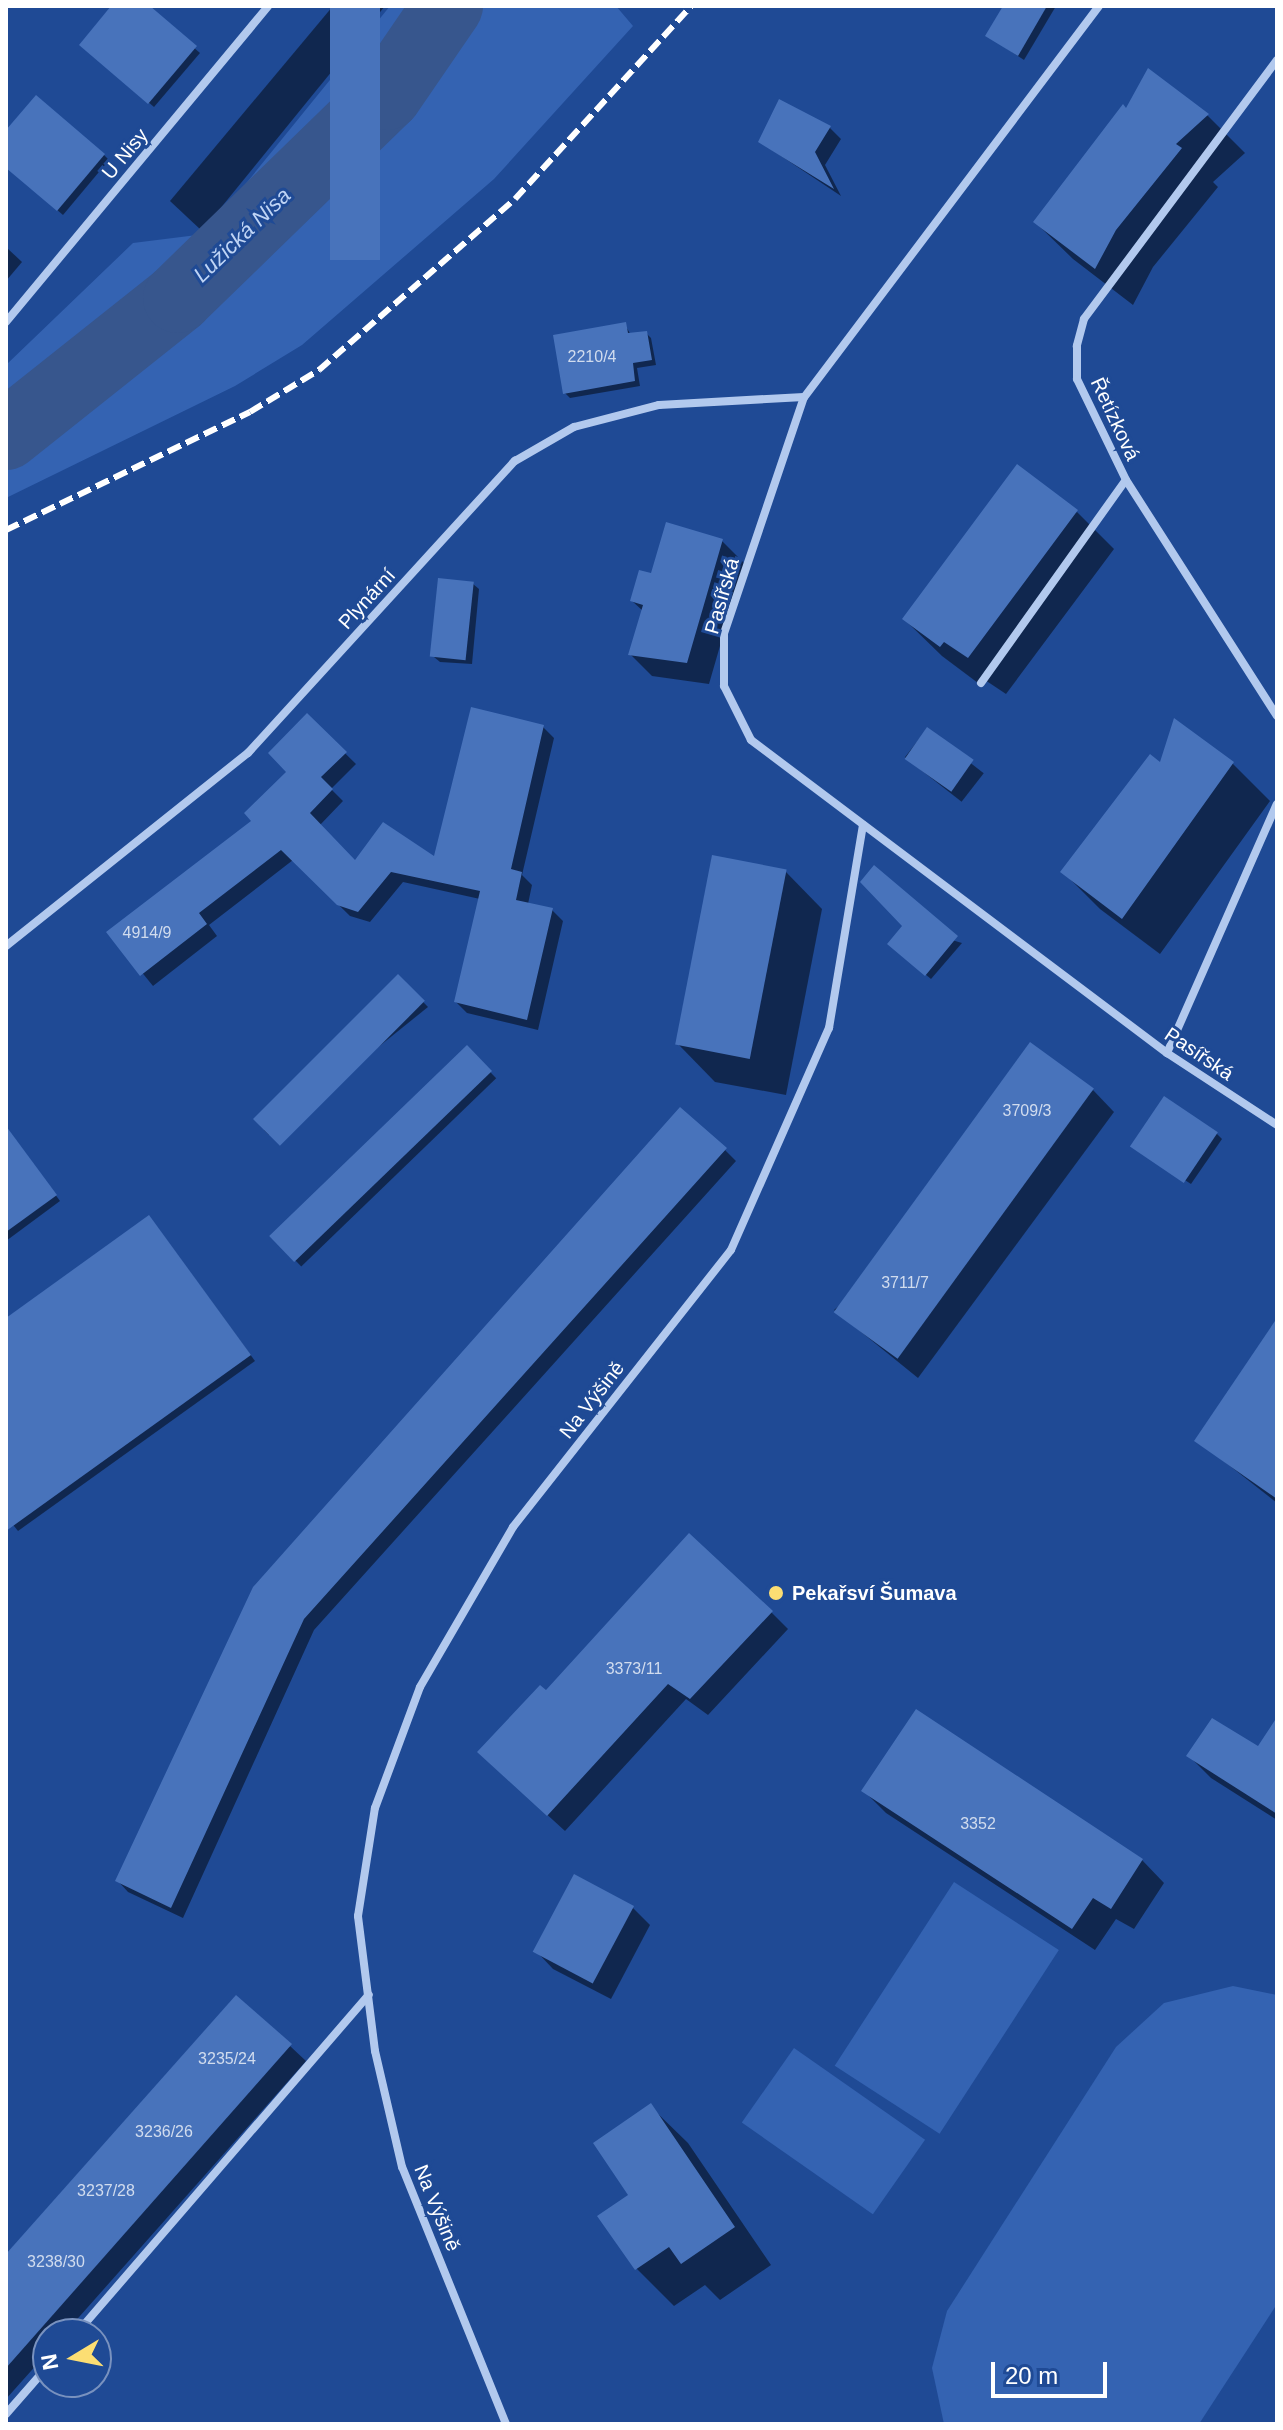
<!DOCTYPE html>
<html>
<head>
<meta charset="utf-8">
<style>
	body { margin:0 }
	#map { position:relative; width:1283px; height:2430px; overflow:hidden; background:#1f4a95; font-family:Helvetica,sans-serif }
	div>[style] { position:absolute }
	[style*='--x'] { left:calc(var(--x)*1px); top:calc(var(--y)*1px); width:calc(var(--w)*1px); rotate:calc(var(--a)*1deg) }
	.green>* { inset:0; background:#3463b2; transform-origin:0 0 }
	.shadow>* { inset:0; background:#0007; transform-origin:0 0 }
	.river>* { height:70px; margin:-35px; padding:0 35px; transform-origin:35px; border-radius:35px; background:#37568d }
	.building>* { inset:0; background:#4873bb; transform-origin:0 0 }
	.street>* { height:8px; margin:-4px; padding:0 4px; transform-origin:4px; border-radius:4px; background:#b2c9ee }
	.rail>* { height:6px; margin-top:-3px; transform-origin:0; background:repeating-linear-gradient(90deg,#fff 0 14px,transparent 0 20px) }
	.dots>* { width:22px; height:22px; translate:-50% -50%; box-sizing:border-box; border:4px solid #1f4a95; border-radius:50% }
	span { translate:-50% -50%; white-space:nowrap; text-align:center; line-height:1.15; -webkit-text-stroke:6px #1f4a95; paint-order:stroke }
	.number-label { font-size:16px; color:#d1dcee }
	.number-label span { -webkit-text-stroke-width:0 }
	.street-label { font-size:20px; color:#fff }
	.poi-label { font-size:20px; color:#fff; font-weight:700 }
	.left { translate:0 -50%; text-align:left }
	.water-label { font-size:22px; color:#bfd4f5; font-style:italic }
	.frame { position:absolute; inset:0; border:8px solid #fff; pointer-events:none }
	.north { position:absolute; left:32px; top:2318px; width:80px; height:80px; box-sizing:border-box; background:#1f4a95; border:2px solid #7992bf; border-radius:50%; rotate:260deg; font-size:22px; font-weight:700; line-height:32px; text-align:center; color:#fff }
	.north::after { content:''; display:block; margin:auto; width:28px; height:36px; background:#fcde73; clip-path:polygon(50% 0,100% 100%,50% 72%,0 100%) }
	.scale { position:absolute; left:991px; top:2362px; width:116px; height:36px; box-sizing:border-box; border:4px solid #fff; border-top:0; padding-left:10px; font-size:24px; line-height:28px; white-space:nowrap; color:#fff; -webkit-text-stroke:6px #1f4a95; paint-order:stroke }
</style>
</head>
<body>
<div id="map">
	<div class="green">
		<i style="clip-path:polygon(390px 6px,616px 6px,633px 26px,494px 179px,302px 345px,235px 386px,6px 498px,6px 365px,133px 243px,205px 234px)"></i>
		<i style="left:954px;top:1882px;width:125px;height:219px;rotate:33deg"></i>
		<i style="clip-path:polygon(1233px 1986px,1277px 1995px,1277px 2304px,1199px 2424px,944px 2424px,932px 2368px,947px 2311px,1116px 2047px,1164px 2003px)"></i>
		<i style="left:794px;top:2048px;width:160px;height:91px;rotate:35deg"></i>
	</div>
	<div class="shadow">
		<i style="clip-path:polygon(115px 6px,146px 6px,200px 53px,154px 107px,87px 50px)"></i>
		<i style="clip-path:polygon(333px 6px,385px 6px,202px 231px,170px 201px)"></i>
		<i style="clip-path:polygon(1005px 6px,1056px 6px,1024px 60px,988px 36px)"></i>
		<i style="clip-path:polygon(1149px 71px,1208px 116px,1245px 153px,1213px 182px,1218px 187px,1153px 267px,1133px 305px,1073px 259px,1035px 222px,1127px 111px)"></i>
		<i style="clip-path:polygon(830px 128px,841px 139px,825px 165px,841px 196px,760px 142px)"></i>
		<i style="clip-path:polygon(6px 133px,104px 155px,109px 160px,63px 215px,6px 166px)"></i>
		<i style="clip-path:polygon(6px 247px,22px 262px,6px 281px)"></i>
		<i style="clip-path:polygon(625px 325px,631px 335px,646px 333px,651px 338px,656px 365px,637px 368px,640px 386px,570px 398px,565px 393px)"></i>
		<i style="clip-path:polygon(1077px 512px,1114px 549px,1006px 694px,982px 678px,978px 683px,942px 656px,904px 619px)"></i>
		<i style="clip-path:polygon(722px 541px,744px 563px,709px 684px,652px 676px,630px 654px,643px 611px,632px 601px,653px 576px)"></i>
		<i style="clip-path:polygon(473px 584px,479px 589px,472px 664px,440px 662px,434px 657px)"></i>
		<i style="clip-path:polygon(307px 716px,356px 764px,331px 789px,343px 801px,320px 825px,356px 863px,436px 860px,543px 727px,554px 738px,522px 875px,532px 885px,528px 904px,552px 910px,563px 921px,538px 1030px,467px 1013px,456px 1002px,480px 899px,403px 882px,370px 922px,350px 916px,293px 860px,209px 925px,217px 936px,153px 986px,109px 932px,254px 821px,289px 772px)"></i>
		<i style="clip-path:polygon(1175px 721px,1233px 764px,1270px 801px,1160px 954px,1100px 909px,1063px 872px,1161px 766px)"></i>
		<i style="left:927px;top:729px;width:72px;height:36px;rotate:38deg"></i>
		<i style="clip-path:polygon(785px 871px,822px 909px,786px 1095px,715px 1082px,678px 1044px)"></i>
		<i style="clip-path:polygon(905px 926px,962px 943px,931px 979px,895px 949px)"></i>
		<i style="clip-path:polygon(398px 976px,428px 1007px,269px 1135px,264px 1130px)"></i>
		<i style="left:467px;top:1048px;width:42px;height:271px;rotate:46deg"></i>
		<i style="clip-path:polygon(1093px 1090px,1114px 1112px,918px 1378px,834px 1310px)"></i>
		<i style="clip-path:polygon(1217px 1134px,1222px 1139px,1191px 1184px,1133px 1147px)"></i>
		<i style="clip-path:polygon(19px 1145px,60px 1201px,6px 1241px,6px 1146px)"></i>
		<i style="clip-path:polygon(725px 1150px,736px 1161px,314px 1630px,183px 1918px,128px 1892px,117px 1880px,254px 1588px)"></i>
		<i style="clip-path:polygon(154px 1223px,255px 1361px,18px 1531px,6px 1516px,6px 1320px)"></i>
		<i style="clip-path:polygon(1277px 1322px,1277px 1503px,1197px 1440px)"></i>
		<i style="clip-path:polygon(771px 1612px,788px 1629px,708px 1715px,686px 1699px,565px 1831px,497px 1769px,546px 1693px)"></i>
		<i style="clip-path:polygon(916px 1712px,1142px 1860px,1164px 1883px,1134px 1929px,1116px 1919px,1095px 1950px,886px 1813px,864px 1791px)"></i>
		<i style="clip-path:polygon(1277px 1721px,1277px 1820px,1211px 1778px,1189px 1756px,1258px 1749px)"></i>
		<i style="clip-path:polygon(633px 1908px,650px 1925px,611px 1999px,553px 1969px,536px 1951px)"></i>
		<i style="clip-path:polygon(290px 2046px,306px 2061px,64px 2334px,48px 2334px,48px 2352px,6px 2399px,6px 2258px)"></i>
		<i style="clip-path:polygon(650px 2106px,688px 2143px,771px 2265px,720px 2300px,705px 2285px,674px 2306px,637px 2269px,631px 2195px)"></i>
	</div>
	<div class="river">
		<i style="--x:6;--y:435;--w:220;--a:-38.5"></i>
		<i style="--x:178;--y:298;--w:291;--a:-44.2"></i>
		<i style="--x:387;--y:95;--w:108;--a:-55.6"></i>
	</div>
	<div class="building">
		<i style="clip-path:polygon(111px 6px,150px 6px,197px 46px,148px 104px,79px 45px)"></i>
		<i style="left:330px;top:6px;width:50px;height:254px"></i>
		<i style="clip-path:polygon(1003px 6px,1047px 6px,1018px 56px,985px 36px)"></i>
		<i style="clip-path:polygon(1148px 68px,1209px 114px,1176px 144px,1182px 148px,1116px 230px,1095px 269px,1033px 222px,1123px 104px,1126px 108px)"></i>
		<i style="clip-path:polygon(36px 95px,105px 154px,57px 211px,6px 168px,6px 130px)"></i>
		<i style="clip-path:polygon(779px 99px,831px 126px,815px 152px,834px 189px,758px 142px)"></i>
		<i style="clip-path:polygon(626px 322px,628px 333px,647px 331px,652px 360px,633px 363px,635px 381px,563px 394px,553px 335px)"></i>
		<i style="clip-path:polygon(1017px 464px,1078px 510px,968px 658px,944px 642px,940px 647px,902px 619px)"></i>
		<i style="clip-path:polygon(666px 522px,723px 539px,687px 663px,628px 655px,643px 605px,630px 601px,639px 570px,651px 573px)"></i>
		<i style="left:438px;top:578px;width:36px;height:79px;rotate:6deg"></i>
		<i style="clip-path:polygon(471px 707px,544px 725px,511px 869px,522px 872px,516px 900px,553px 908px,527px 1020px,454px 1002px,480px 891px,391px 872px,358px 912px,337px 905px,281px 850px,199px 913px,207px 924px,140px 976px,106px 932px,251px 821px,244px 813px,286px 772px,268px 753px,307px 713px,347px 752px,321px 777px,333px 789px,310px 813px,355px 860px,383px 822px,434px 856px)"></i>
		<i style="clip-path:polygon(1174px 718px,1234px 762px,1122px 919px,1060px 872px,1150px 754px,1160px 762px)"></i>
		<i style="left:927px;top:727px;width:57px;height:39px;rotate:35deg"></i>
		<i style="left:712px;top:855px;width:76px;height:193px;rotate:11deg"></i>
		<i style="clip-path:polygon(874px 865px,958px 936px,925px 976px,887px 944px,902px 926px,860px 882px)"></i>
		<i style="left:398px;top:974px;width:38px;height:205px;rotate:45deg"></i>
		<i style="left:1030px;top:1042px;width:79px;height:334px;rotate:36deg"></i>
		<i style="left:467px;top:1045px;width:36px;height:275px;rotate:46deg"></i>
		<i style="left:1164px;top:1096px;width:65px;height:61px;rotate:34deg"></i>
		<i style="clip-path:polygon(680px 1107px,727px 1148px,304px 1619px,171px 1908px,115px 1881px,253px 1587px)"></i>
		<i style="clip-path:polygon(6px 1126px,57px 1195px,6px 1232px)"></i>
		<i style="clip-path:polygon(149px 1215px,251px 1355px,6px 1531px,6px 1318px)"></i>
		<i style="clip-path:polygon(1277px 1318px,1277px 1499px,1194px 1441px)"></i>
		<i style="clip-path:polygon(689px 1533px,773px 1611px,690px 1699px,668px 1684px,547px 1816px,477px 1752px,540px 1685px,546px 1690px)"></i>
		<i style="clip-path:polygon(916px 1709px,1143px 1859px,1111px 1909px,1093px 1898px,1072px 1929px,861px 1791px)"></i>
		<i style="clip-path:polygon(1277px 1717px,1277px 1814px,1186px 1756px,1212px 1718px,1258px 1746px)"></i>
		<i style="left:574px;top:1874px;width:68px;height:88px;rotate:28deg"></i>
		<i style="clip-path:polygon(236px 1995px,292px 2044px,6px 2368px,6px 2254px)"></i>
		<i style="clip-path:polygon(651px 2103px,735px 2227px,681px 2264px,669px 2247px,635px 2270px,597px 2216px,628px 2195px,593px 2143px)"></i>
	</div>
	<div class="street">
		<i style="--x:1099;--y:6;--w:490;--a:127"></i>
		<i style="--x:804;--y:397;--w:249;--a:108.7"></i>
		<i style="--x:724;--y:633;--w:53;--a:90"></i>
		<i style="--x:724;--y:686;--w:60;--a:63.4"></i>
		<i style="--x:751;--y:740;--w:521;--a:36.96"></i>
		<i style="--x:1167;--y:1053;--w:131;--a:33.2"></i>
		<i style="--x:1277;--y:60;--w:323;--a:126.7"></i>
		<i style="--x:1084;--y:319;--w:28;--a:105"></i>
		<i style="--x:1077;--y:346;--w:33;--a:90"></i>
		<i style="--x:1077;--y:379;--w:112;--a:64.1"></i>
		<i style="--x:1126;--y:480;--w:280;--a:57.4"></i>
		<i style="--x:6;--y:322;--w:410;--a:-50.3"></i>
		<i style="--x:981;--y:683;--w:249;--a:-54.5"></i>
		<i style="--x:6;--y:946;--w:310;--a:-38.6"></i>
		<i style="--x:248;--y:753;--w:396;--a:-47.6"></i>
		<i style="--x:515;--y:461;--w:68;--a:-30"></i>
		<i style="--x:574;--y:427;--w:88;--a:-14.5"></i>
		<i style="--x:659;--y:405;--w:145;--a:-3.2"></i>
		<i style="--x:1167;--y:1053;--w:272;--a:-66.2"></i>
		<i style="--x:76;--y:2334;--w:448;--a:-49.2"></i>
		<i style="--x:6;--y:2414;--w:64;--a:-48.8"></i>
		<i style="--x:506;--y:2424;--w:277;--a:-112"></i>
		<i style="--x:402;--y:2167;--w:119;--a:-103.1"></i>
		<i style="--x:375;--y:2051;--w:136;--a:-97.2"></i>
		<i style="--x:358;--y:1916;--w:109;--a:-81.1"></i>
		<i style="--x:375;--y:1808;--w:129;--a:-69.6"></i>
		<i style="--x:420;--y:1687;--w:185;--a:-59.8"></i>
		<i style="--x:513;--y:1527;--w:352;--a:-51.8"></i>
		<i style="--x:731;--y:1250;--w:243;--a:-66.2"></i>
		<i style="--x:829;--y:1028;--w:206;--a:-80.5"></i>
	</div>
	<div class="rail">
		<i style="--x:6;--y:530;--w:271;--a:-25.8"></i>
		<i style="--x:250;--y:412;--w:81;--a:-31.3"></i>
		<i style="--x:319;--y:370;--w:260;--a:-41.1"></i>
		<i style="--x:515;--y:199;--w:261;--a:-47.6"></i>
	</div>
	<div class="dots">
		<i style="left:776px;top:1593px;background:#fcde73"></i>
	</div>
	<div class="number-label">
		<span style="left:592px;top:357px">2210/4</span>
		<span style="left:147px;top:933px">4914/9</span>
		<span style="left:1027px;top:1111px">3709/3</span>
		<span style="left:905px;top:1283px">3711/7</span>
		<span style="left:634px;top:1669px">3373/11</span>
		<span style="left:978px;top:1824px">3352</span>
		<span style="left:227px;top:2059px">3235/24</span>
		<span style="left:164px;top:2132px">3236/26</span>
		<span style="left:106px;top:2191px">3237/28</span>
		<span style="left:56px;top:2262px">3238/30</span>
	</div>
	<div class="street-label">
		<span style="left:125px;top:154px;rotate:-50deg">U Nisy</span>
		<span style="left:1115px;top:419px;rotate:65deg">Řetízková</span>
		<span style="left:722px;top:596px;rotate:-74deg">Pasířská</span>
		<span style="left:367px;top:599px;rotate:-48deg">Plynární</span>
		<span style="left:1199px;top:1054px;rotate:34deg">Pasířská</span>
		<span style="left:592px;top:1400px;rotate:-52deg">Na Výšině</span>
		<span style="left:437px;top:2208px;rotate:68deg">Na Výšině</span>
	</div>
	<div class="poi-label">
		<span class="left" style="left:792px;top:1593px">Pekařsví Šumava</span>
	</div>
	<div class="water-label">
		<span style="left:242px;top:235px;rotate:-44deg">Lužická Nisa</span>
	</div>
	<div class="frame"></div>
	<div class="north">N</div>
	<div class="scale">20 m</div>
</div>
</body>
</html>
